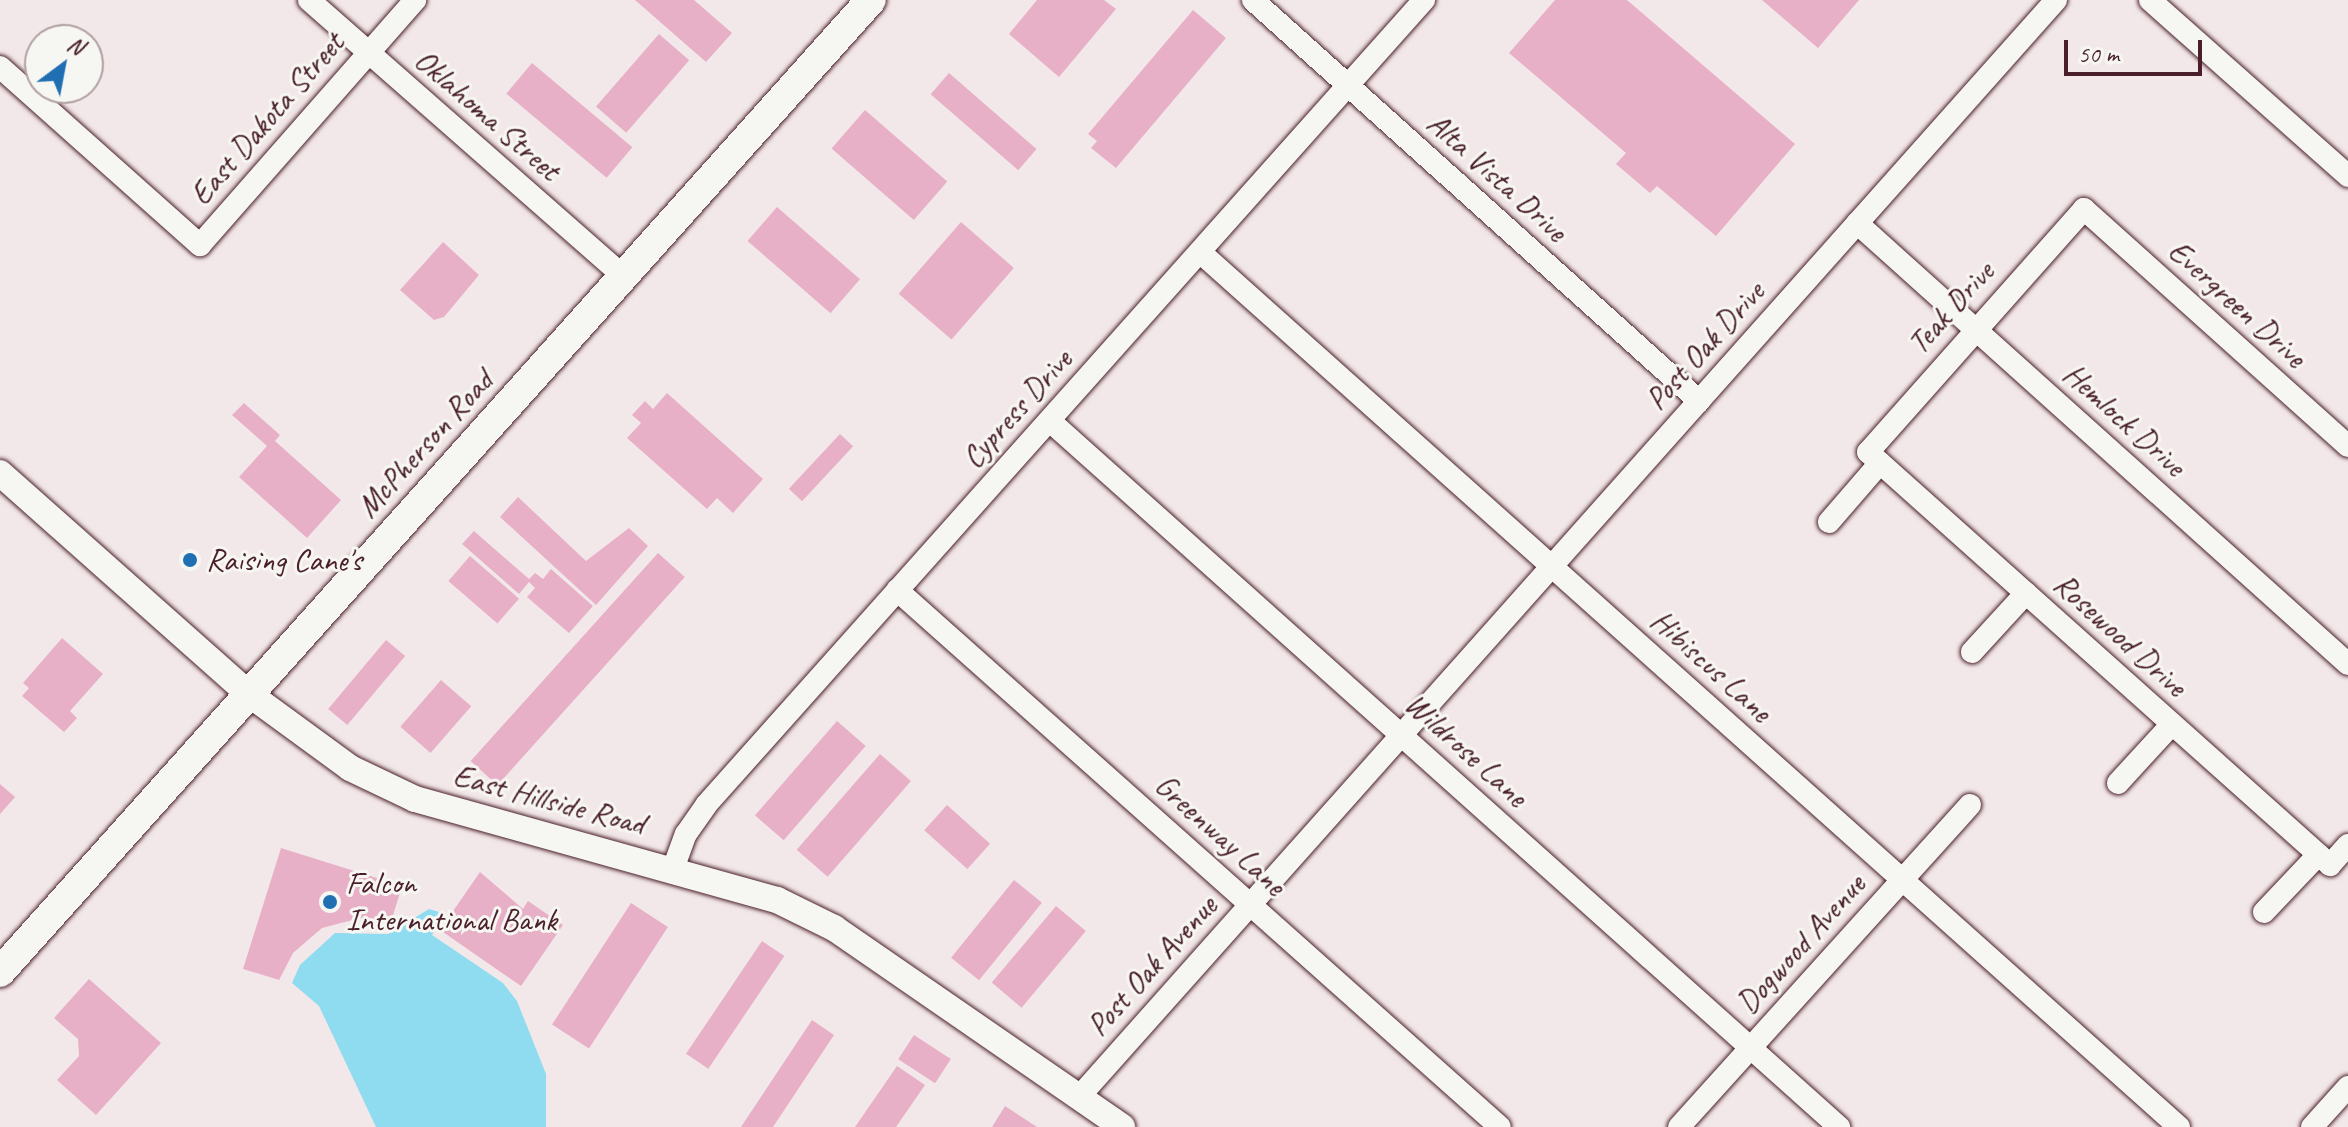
<!DOCTYPE html>
<html>
<head>
<meta charset="utf-8">
<style>
	body { margin:0 }
	#map { position:relative; width:2348px; height:1127px; overflow:hidden; background:#f3e8e9; font-family:Caveat,sans-serif }
	div>[style] { position:absolute }
	[style*='--x'] { left:calc(var(--x)*1px); top:calc(var(--y)*1px); width:calc(var(--w)*1px); rotate:calc(var(--a)*1deg) }
	.water>* { inset:0; background:#8fdbf0 }
	.building>* { inset:0; background:#e7b0c7; transform-origin:0 0 }
	.roads { filter:drop-shadow(0 0 2px #4a1f2b) drop-shadow(0 0 2px #4a1f2b) }
	.minor>* { height:22px; margin:-11px; padding:0 11px; transform-origin:11px; border-radius:11px; background:#f6f6f2 }
	.tertiary>* { height:26px; margin:-13px; padding:0 13px; transform-origin:13px; border-radius:13px; background:#f6f6f2 }
	.secondary>* { height:30px; margin:-15px; padding:0 15px; transform-origin:15px; border-radius:15px; background:#f6f6f2 }
	.dots>* { width:22px; height:22px; translate:-50% -50%; box-sizing:border-box; border:4px solid #f6f6f2; border-radius:50% }
	span { translate:-50% -50%; white-space:nowrap; text-align:center; line-height:1.15; -webkit-text-stroke:6px #f6f6f2; paint-order:stroke }
	.street-label { font-size:32px; color:#4a1f2b }
	.poi-label { font-size:32px; color:#4a1f2b }
	.left { translate:0 -50%; text-align:left }
	.north { position:absolute; left:24px; top:24px; width:80px; height:80px; box-sizing:border-box; background:#f6f6f2; border:2px solid #b1a0a2; border-radius:50%; rotate:32deg; font-size:22px; font-weight:700; line-height:32px; text-align:center; color:#4a1f2b }
	.north::after { content:''; display:block; margin:auto; width:28px; height:36px; background:#1f6fb2; clip-path:polygon(50% 0,100% 100%,50% 72%,0 100%) }
	.scale { position:absolute; left:2064px; top:40px; width:138px; height:36px; box-sizing:border-box; border:4px solid #4a1f2b; border-top:0; padding-left:10px; font-size:24px; line-height:28px; white-space:nowrap; color:#4a1f2b; -webkit-text-stroke:6px #f6f6f2; paint-order:stroke }
</style>
</head>
<body>
<div id="map">
	<div class="water">
		<i style="clip-path:polygon(429px 909px,446px 914px,432px 935px,503px 983px,517px 1001px,546px 1074px,546px 1127px,376px 1127px,319px 1006px,292px 983px,300px 965px,335px 933px,388px 934px)"></i>
	</div>
	<div class="building">
		<i style="clip-path:polygon(635px 0,694px 0,732px 33px,706px 62px)"></i>
		<i style="clip-path:polygon(1037px 0,1104px 0,1116px 9px,1059px 77px,1009px 34px)"></i>
		<i style="clip-path:polygon(1555px 0,1627px 0,1795px 144px,1716px 236px,1657px 186px,1650px 193px,1616px 164px,1626px 153px,1509px 53px)"></i>
		<i style="clip-path:polygon(1762px 0,1859px 0,1818px 48px)"></i>
		<i style="clip-path:polygon(1193px 10px,1226px 38px,1116px 168px,1091px 148px,1097px 141px,1088px 134px)"></i>
		<i style="left:659px;top:34px;width:40px;height:96px;rotate:41deg"></i>
		<i style="left:532px;top:63px;width:131px;height:40px;rotate:40deg"></i>
		<i style="left:949px;top:73px;width:116px;height:28px;rotate:41deg"></i>
		<i style="left:865px;top:110px;width:109px;height:51px;rotate:41deg"></i>
		<i style="left:777px;top:207px;width:110px;height:45px;rotate:41deg"></i>
		<i style="left:961px;top:222px;width:70px;height:95px;rotate:41deg"></i>
		<i style="clip-path:polygon(443px 242px,479px 275px,444px 317px,434px 320px,400px 290px)"></i>
		<i style="clip-path:polygon(667px 393px,763px 479px,733px 513px,717px 498px,707px 509px,627px 438px,641px 423px,632px 415px,645px 401px,653px 409px)"></i>
		<i style="clip-path:polygon(244px 403px,280px 435px,275px 441px,341px 500px,307px 538px,239px 477px,267px 446px,232px 415px)"></i>
		<i style="left:840px;top:434px;width:18px;height:75px;rotate:43deg"></i>
		<i style="clip-path:polygon(518px 497px,586px 561px,629px 528px,648px 546px,596px 605px,500px 517px)"></i>
		<i style="clip-path:polygon(474px 531px,529px 579px,535px 573px,543px 579px,551px 569px,593px 606px,569px 633px,527px 597px,535px 588px,529px 582px,519px 594px,462px 544px)"></i>
		<i style="left:658px;top:553px;width:36px;height:280px;rotate:42deg"></i>
		<i style="left:470px;top:556px;width:65px;height:33px;rotate:41deg"></i>
		<i style="clip-path:polygon(62px 638px,103px 674px,70px 711px,77px 718px,64px 732px,22px 696px,29px 688px,23px 683px)"></i>
		<i style="left:386px;top:640px;width:25px;height:90px;rotate:40deg"></i>
		<i style="left:441px;top:680px;width:40px;height:62px;rotate:41deg"></i>
		<i style="left:837px;top:721px;width:38px;height:125px;rotate:41deg"></i>
		<i style="left:880px;top:754px;width:41px;height:127px;rotate:41deg"></i>
		<i style="clip-path:polygon(0 784px,15px 797px,0 814px)"></i>
		<i style="left:947px;top:805px;width:58px;height:34px;rotate:42deg"></i>
		<i style="clip-path:polygon(281px 848px,402px 886px,391px 922px,360px 918px,322px 928px,293px 953px,279px 980px,243px 969px)"></i>
		<i style="clip-path:polygon(480px 872px,523px 909px,528px 901px,563px 925px,521px 986px,440px 930px)"></i>
		<i style="left:1014px;top:880px;width:36px;height:100px;rotate:39deg"></i>
		<i style="left:631px;top:903px;width:44px;height:145px;rotate:33deg"></i>
		<i style="left:1056px;top:906px;width:39px;height:100px;rotate:40deg"></i>
		<i style="left:762px;top:941px;width:27px;height:136px;rotate:34deg"></i>
		<i style="clip-path:polygon(89px 979px,161px 1043px,96px 1115px,57px 1080px,79px 1056px,78px 1039px,54px 1018px)"></i>
		<i style="clip-path:polygon(812px 1020px,834px 1035px,773px 1127px,741px 1127px)"></i>
		<i style="left:914px;top:1035px;width:44px;height:29px;rotate:33deg"></i>
		<i style="clip-path:polygon(897px 1066px,925px 1085px,896px 1127px,855px 1127px)"></i>
		<i style="clip-path:polygon(1005px 1106px,1037px 1127px,992px 1127px)"></i>
	</div>
	<div class="roads">
		<div class="minor">
			<i style="--x:309;--y:0;--w:419;--a:41.3"></i>
			<i style="--x:1253;--y:0;--w:600;--a:41.96"></i>
			<i style="--x:2150;--y:0;--w:265;--a:41.6"></i>
			<i style="--x:0;--y:67;--w:268;--a:41.7"></i>
			<i style="--x:200;--y:245;--w:326;--a:-48.7"></i>
			<i style="--x:1857;--y:223;--w:660;--a:41.93"></i>
			<i style="--x:1200;--y:252;--w:1313;--a:41.79"></i>
			<i style="--x:1050;--y:421;--w:1059;--a:41.82"></i>
			<i style="--x:2348;--y:446;--w:355;--a:-138.1"></i>
			<i style="--x:2084;--y:209;--w:325;--a:131.6"></i>
			<i style="--x:1868;--y:452;--w:620;--a:41.79"></i>
			<i style="--x:2330;--y:865;--w:27;--a:-48"></i>
			<i style="--x:1829;--y:522;--w:78;--a:-49.2"></i>
			<i style="--x:897;--y:590;--w:807;--a:41.69"></i>
			<i style="--x:1972;--y:652;--w:80;--a:-47.5"></i>
			<i style="--x:2118;--y:783;--w:80;--a:-47.5"></i>
			<i style="--x:673;--y:869;--w:37;--a:-70"></i>
			<i style="--x:686;--y:834;--w:35;--a:-55"></i>
			<i style="--x:706;--y:805;--w:1079;--a:-48.27"></i>
			<i style="--x:2264;--y:912;--w:79;--a:-46.5"></i>
			<i style="--x:1079;--y:1097;--w:1469;--a:-48.31"></i>
			<i style="--x:1679;--y:1127;--w:434;--a:-47.9"></i>
			<i style="--x:2312;--y:1127;--w:54;--a:-48"></i>
		</div>
		<div class="tertiary">
			<i style="--x:0;--y:473;--w:333;--a:41.6"></i>
			<i style="--x:249;--y:694;--w:125;--a:36.2"></i>
			<i style="--x:350;--y:768;--w:72;--a:25.5"></i>
			<i style="--x:415;--y:799;--w:376;--a:15.6"></i>
			<i style="--x:777;--y:900;--w:64;--a:26.2"></i>
			<i style="--x:834;--y:928;--w:350;--a:34.6"></i>
		</div>
		<div class="secondary">
			<i style="--x:0;--y:972;--w:1305;--a:-48.14"></i>
		</div>
	</div>
	<div class="dots">
		<i style="left:190px;top:560px;background:#1f6fb2"></i>
		<i style="left:330px;top:902px;background:#1f6fb2"></i>
	</div>
	<div class="street-label">
		<span style="left:487px;top:115px;rotate:41deg">Oklahoma Street</span>
		<span style="left:267px;top:119px;rotate:-49deg">East Dakota Street</span>
		<span style="left:1497px;top:177px;rotate:42deg">Alta Vista Drive</span>
		<span style="left:2237px;top:304px;rotate:42deg">Evergreen Drive</span>
		<span style="left:1951px;top:308px;rotate:-48deg">Teak Drive</span>
		<span style="left:1705px;top:346px;rotate:-48deg">Post Oak Drive</span>
		<span style="left:1017px;top:409px;rotate:-48deg">Cypress Drive</span>
		<span style="left:2124px;top:420px;rotate:42deg">Hemlock Drive</span>
		<span style="left:425px;top:444px;rotate:-48deg">McPherson Road</span>
		<span style="left:2120px;top:635px;rotate:42deg">Rosewood Drive</span>
		<span style="left:1711px;top:666px;rotate:42deg">Hibiscus Lane</span>
		<span style="left:1466px;top:750px;rotate:42deg">Wildrose Lane</span>
		<span style="left:549px;top:800px;rotate:15deg">East Hillside Road</span>
		<span style="left:1220px;top:835px;rotate:42deg">Greenway Lane</span>
		<span style="left:1801px;top:944px;rotate:-48deg">Dogwood Avenue</span>
		<span style="left:1152px;top:966px;rotate:-48deg">Post Oak Avenue</span>
	</div>
	<div class="poi-label">
		<span class="left" style="left:206px;top:560px">Raising Cane's</span>
		<span class="left" style="left:346px;top:902px">Falcon<br>International Bank</span>
	</div>
	<div class="north">N</div>
	<div class="scale">50 m</div>
</div>
</body>
</html>
